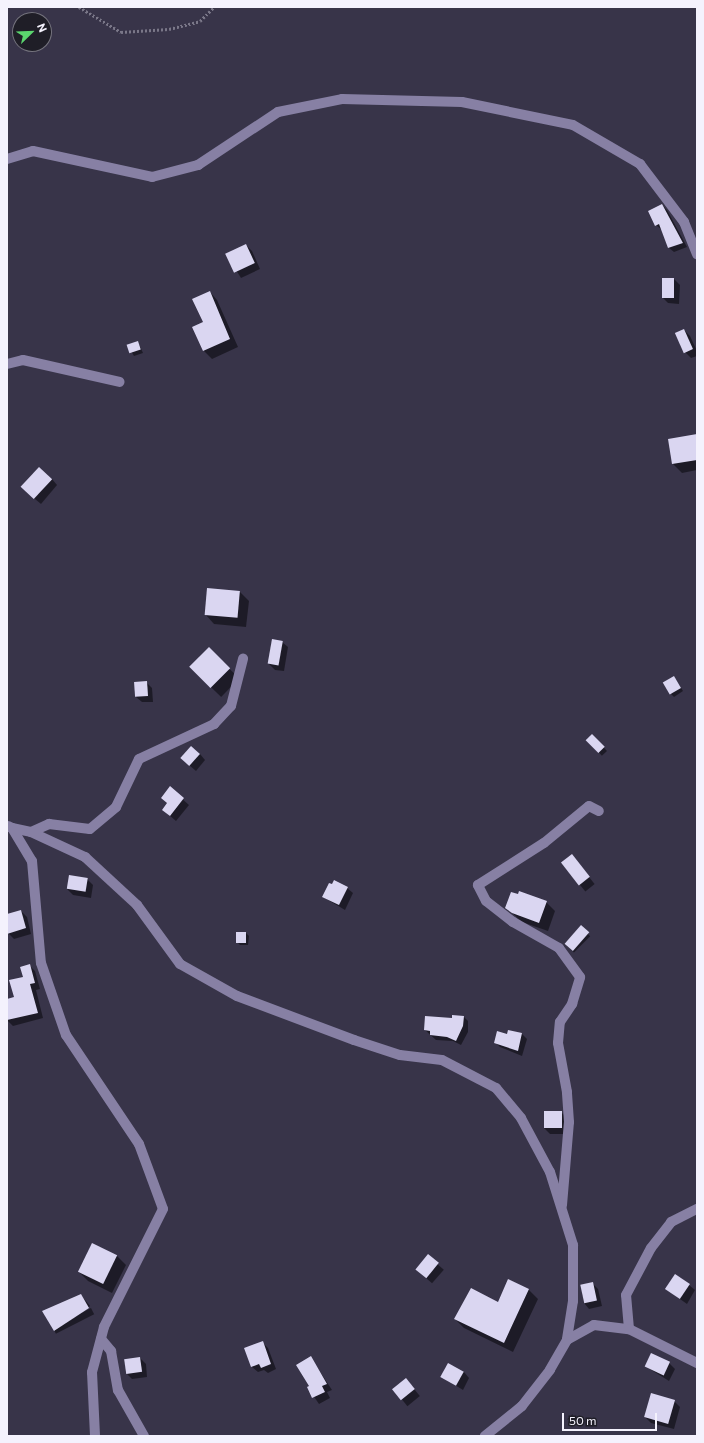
<!DOCTYPE html>
<html>
<head>
<meta charset="utf-8">
<style>
	body { margin:0 }
	#map { position:relative; width:704px; height:1443px; overflow:hidden; background:#383449; font-family:Commissioner,sans-serif }
	div>[style] { position:absolute }
	[style*='--x'] { left:calc(var(--x)*1px); top:calc(var(--y)*1px); width:calc(var(--w)*1px); rotate:calc(var(--a)*1deg) }
	.shadow>* { inset:0; background:#0007; transform-origin:0 0 }
	.building>* { inset:0; background:#dad6f1; transform-origin:0 0 }
	.path>* { height:2.5px; margin-top:-1.25px; transform-origin:0; background:repeating-linear-gradient(90deg,#7a7788 0 2px,transparent 0 4px) }
	.minor>* { height:10px; margin:-5px; padding:0 5px; transform-origin:5px; border-radius:5px; background:#8780a4 }
	span { translate:-50% -50%; white-space:nowrap; text-align:center; line-height:1.15; -webkit-text-stroke:4px #1f1e27; paint-order:stroke }
	.frame { position:absolute; inset:0; border:8px solid #f4f2fd; pointer-events:none }
	.north { position:absolute; left:12px; top:12px; width:40px; height:40px; box-sizing:border-box; background:#1f1e27; border:1px solid #74737d; border-radius:50%; rotate:67deg; font-size:11px; font-weight:700; line-height:16px; text-align:center; color:#f4f2fd }
	.north::after { content:''; display:block; margin:auto; width:14px; height:18px; background:#5bd56e; clip-path:polygon(50% 0,100% 100%,50% 72%,0 100%) }
	.scale { position:absolute; left:562px; top:1413px; width:95px; height:18px; box-sizing:border-box; border:2px solid #f4f2fd; border-top:0; padding-left:5px; font-size:12px; line-height:14px; white-space:nowrap; color:#f4f2fd; -webkit-text-stroke:3px #1f1e27; paint-order:stroke }
</style>
</head>
<body>
<div id="map">
	<div class="shadow">
		<i style="clip-path:polygon(662px 205px,667px 210px,687px 247px,674px 252px,669px 248px,662px 230px,656px 225px,649px 211px)"></i>
		<i style="clip-path:polygon(246px 245px,252px 251px,260px 269px,241px 278px,226px 254px)"></i>
		<i style="clip-path:polygon(674px 279px,680px 285px,679px 304px,668px 303px,662px 297px)"></i>
		<i style="clip-path:polygon(210px 292px,217px 300px,238px 347px,212px 359px,204px 351px,194px 328px,204px 323px)"></i>
		<i style="clip-path:polygon(684px 330px,690px 336px,697px 351px,697px 356px,691px 358px,685px 352px)"></i>
		<i style="clip-path:polygon(138px 342px,143px 353px,134px 356px,128px 346px)"></i>
		<i style="clip-path:polygon(697px 436px,697px 470px,682px 473px,673px 464px)"></i>
		<i style="clip-path:polygon(52px 479px,57px 485px,41px 504px,28px 493px)"></i>
		<i style="clip-path:polygon(240px 592px,249px 601px,246px 627px,214px 624px,205px 614px)"></i>
		<i style="clip-path:polygon(282px 642px,288px 647px,284px 671px,275px 670px,269px 664px)"></i>
		<i style="left:209px;top:649px;width:42px;height:26px;rotate:44deg"></i>
		<i style="clip-path:polygon(676px 680px,683px 691px,674px 697px,671px 694px)"></i>
		<i style="clip-path:polygon(146px 682px,152px 688px,153px 702px,142px 702px,136px 697px)"></i>
		<i style="left:592px;top:735px;width:22px;height:7px;rotate:47deg"></i>
		<i style="clip-path:polygon(200px 754px,205px 760px,196px 771px,182px 759px)"></i>
		<i style="clip-path:polygon(170px 788px,189px 805px,176px 821px,169px 815px,168px 804px,162px 798px)"></i>
		<i style="left:572px;top:856px;width:36px;height:12px;rotate:51deg"></i>
		<i style="clip-path:polygon(87px 879px,93px 885px,91px 898px,73px 895px,67px 889px)"></i>
		<i style="clip-path:polygon(333px 886px,347px 888px,353px 893px,345px 910px,323px 897px)"></i>
		<i style="clip-path:polygon(546px 902px,555px 911px,548px 931px,522px 922px,506px 907px)"></i>
		<i style="clip-path:polygon(21px 911px,27px 917px,31px 934px,14px 939px,8px 933px,7px 915px)"></i>
		<i style="left:581px;top:927px;width:13px;height:23px;rotate:45deg"></i>
		<i style="clip-path:polygon(246px 933px,249px 936px,248px 945px,240px 945px,237px 942px)"></i>
		<i style="clip-path:polygon(29px 965px,35px 971px,40px 989px,36px 990px,43px 1018px,13px 1026px,7px 1020px,7px 1000px,15px 998px)"></i>
		<i style="clip-path:polygon(464px 1017px,468px 1021px,468px 1032px,461px 1045px,453px 1041px,436px 1040px,425px 1030px)"></i>
		<i style="clip-path:polygon(522px 1034px,527px 1039px,522px 1056px,500px 1047px,495px 1042px)"></i>
		<i style="clip-path:polygon(561px 1112px,567px 1118px,567px 1134px,550px 1134px,544px 1128px)"></i>
		<i style="clip-path:polygon(92px 1244px,117px 1256px,126px 1265px,112px 1293px,88px 1281px,79px 1272px)"></i>
		<i style="left:428px;top:1256px;width:21px;height:18px;rotate:41deg"></i>
		<i style="clip-path:polygon(509px 1280px,529px 1290px,538px 1299px,513px 1352px,464px 1328px,455px 1319px,498px 1303px)"></i>
		<i style="clip-path:polygon(592px 1283px,598px 1289px,602px 1306px,589px 1309px,584px 1303px,581px 1285px)"></i>
		<i style="clip-path:polygon(689px 1285px,695px 1290px,687px 1304px,666px 1289px)"></i>
		<i style="clip-path:polygon(81px 1295px,90px 1306px,55px 1331px,44px 1312px)"></i>
		<i style="left:91px;top:1308px;width:7px;height:43px;rotate:63deg"></i>
		<i style="clip-path:polygon(262px 1342px,268px 1348px,276px 1369px,268px 1373px,264px 1370px,258px 1372px,252px 1367px,245px 1349px)"></i>
		<i style="clip-path:polygon(140px 1358px,146px 1364px,147px 1377px,132px 1379px,126px 1373px)"></i>
		<i style="clip-path:polygon(311px 1358px,332px 1390px,327px 1392px,330px 1398px,319px 1404px,308px 1388px,311px 1386px)"></i>
		<i style="clip-path:polygon(669px 1363px,675px 1369px,669px 1381px,645px 1366px)"></i>
		<i style="clip-path:polygon(464px 1372px,469px 1378px,463px 1390px,442px 1377px)"></i>
		<i style="left:406px;top:1379px;width:22px;height:16px;rotate:51deg"></i>
		<i style="clip-path:polygon(674px 1401px,680px 1407px,674px 1429px,651px 1423px,645px 1417px)"></i>
	</div>
	<div class="building">
		<i style="clip-path:polygon(662px 204px,683px 243px,668px 248px,659px 224px,655px 226px,648px 211px)"></i>
		<i style="left:246px;top:244px;width:21px;height:23px;rotate:65deg"></i>
		<i style="left:662px;top:278px;width:12px;height:20px"></i>
		<i style="clip-path:polygon(210px 291px,230px 339px,203px 351px,192px 327px,203px 322px,192px 299px)"></i>
		<i style="left:684px;top:329px;width:22px;height:10px;rotate:66deg"></i>
		<i style="left:138px;top:341px;width:9px;height:12px;rotate:72deg"></i>
		<i style="clip-path:polygon(697px 434px,697px 460px,672px 464px,668px 439px)"></i>
		<i style="left:39px;top:467px;width:18px;height:27px;rotate:43deg"></i>
		<i style="left:207px;top:588px;width:33px;height:27px;rotate:5deg"></i>
		<i style="left:272px;top:639px;width:11px;height:25px;rotate:10deg"></i>
		<i style="left:209px;top:647px;width:30px;height:28px;rotate:45deg"></i>
		<i style="left:674px;top:676px;width:14px;height:13px;rotate:60deg"></i>
		<i style="left:147px;top:681px;width:15px;height:13px;rotate:86deg"></i>
		<i style="left:592px;top:734px;width:18px;height:9px;rotate:45deg"></i>
		<i style="left:191px;top:746px;width:12px;height:16px;rotate:42deg"></i>
		<i style="clip-path:polygon(170px 786px,184px 798px,170px 816px,162px 810px,167px 803px,161px 798px)"></i>
		<i style="left:572px;top:854px;width:29px;height:14px;rotate:52deg"></i>
		<i style="left:69px;top:875px;width:19px;height:14px;rotate:9deg"></i>
		<i style="clip-path:polygon(334px 880px,348px 887px,339px 905px,322px 897px,329px 883px,332px 884px)"></i>
		<i style="clip-path:polygon(519px 891px,547px 901px,539px 923px,512px 913px,505px 908px,511px 892px,518px 894px)"></i>
		<i style="clip-path:polygon(21px 910px,26px 928px,7px 934px,7px 914px)"></i>
		<i style="left:581px;top:925px;width:11px;height:25px;rotate:41deg"></i>
		<i style="left:236px;top:932px;width:10px;height:11px"></i>
		<i style="clip-path:polygon(30px 964px,35px 983px,30px 984px,38px 1013px,7px 1020px,7px 999px,14px 997px,9px 980px,23px 977px,20px 967px)"></i>
		<i style="clip-path:polygon(452px 1015px,464px 1016px,463px 1026px,456px 1041px,447px 1037px,430px 1035px,430px 1031px,424px 1030px,425px 1016px,452px 1018px)"></i>
		<i style="clip-path:polygon(508px 1030px,522px 1033px,518px 1051px,494px 1043px,497px 1031px,507px 1034px)"></i>
		<i style="left:544px;top:1111px;width:18px;height:17px"></i>
		<i style="left:92px;top:1243px;width:28px;height:32px;rotate:26deg"></i>
		<i style="left:428px;top:1254px;width:14px;height:20px;rotate:39deg"></i>
		<i style="left:675px;top:1274px;width:18px;height:18px;rotate:34deg"></i>
		<i style="clip-path:polygon(508px 1279px,529px 1289px,504px 1343px,454px 1319px,471px 1288px,498px 1302px)"></i>
		<i style="left:593px;top:1282px;width:19px;height:13px;rotate:78deg"></i>
		<i style="clip-path:polygon(81px 1294px,89px 1308px,54px 1331px,42px 1311px)"></i>
		<i style="clip-path:polygon(263px 1341px,271px 1364px,261px 1368px,259px 1364px,251px 1367px,244px 1348px)"></i>
		<i style="left:651px;top:1353px;width:21px;height:15px;rotate:25deg"></i>
		<i style="clip-path:polygon(311px 1356px,327px 1384px,322px 1386px,325px 1392px,312px 1398px,307px 1387px,309px 1386px,296px 1365px)"></i>
		<i style="left:140px;top:1357px;width:15px;height:16px;rotate:82deg"></i>
		<i style="left:448px;top:1363px;width:18px;height:16px;rotate:29deg"></i>
		<i style="left:406px;top:1378px;width:14px;height:18px;rotate:51deg"></i>
		<i style="left:651px;top:1393px;width:25px;height:25px;rotate:16deg"></i>
	</div>
	<div class="path">
		<i style="--x:79;--y:7;--w:49;--a:30.8"></i>
		<i style="--x:121;--y:32;--w:48;--a:-3.6"></i>
		<i style="--x:169;--y:29;--w:32;--a:-14"></i>
		<i style="--x:200;--y:21;--w:20;--a:-45"></i>
	</div>
	<div class="minor">
		<i style="--x:7;--y:159;--w:27;--a:-17"></i>
		<i style="--x:33;--y:151;--w:122;--a:12.3"></i>
		<i style="--x:152;--y:177;--w:48;--a:-14.6"></i>
		<i style="--x:198;--y:165;--w:96;--a:-33.5"></i>
		<i style="--x:278;--y:112;--w:65;--a:-11.5"></i>
		<i style="--x:342;--y:99;--w:120;--a:1.4"></i>
		<i style="--x:462;--y:102;--w:113;--a:11.7"></i>
		<i style="--x:573;--y:125;--w:78;--a:30.2"></i>
		<i style="--x:640;--y:164;--w:73;--a:52.8"></i>
		<i style="--x:684;--y:222;--w:35;--a:68"></i>
		<i style="--x:7;--y:364;--w:16;--a:-14"></i>
		<i style="--x:23;--y:360;--w:99;--a:12.8"></i>
		<i style="--x:8;--y:826;--w:4;--a:27"></i>
		<i style="--x:12;--y:828;--w:39;--a:59"></i>
		<i style="--x:32;--y:861;--w:102;--a:85"></i>
		<i style="--x:41;--y:963;--w:76;--a:70.9"></i>
		<i style="--x:66;--y:1035;--w:131;--a:56.2"></i>
		<i style="--x:139;--y:1144;--w:69;--a:69.7"></i>
		<i style="--x:163;--y:1209;--w:132;--a:116.6"></i>
		<i style="--x:104;--y:1327;--w:47;--a:104.9"></i>
		<i style="--x:92;--y:1372;--w:64;--a:87.3"></i>
		<i style="--x:12;--y:828;--w:19;--a:12"></i>
		<i style="--x:31;--y:832;--w:60;--a:24.8"></i>
		<i style="--x:85;--y:857;--w:71;--a:42.7"></i>
		<i style="--x:137;--y:905;--w:73;--a:53.9"></i>
		<i style="--x:180;--y:964;--w:65;--a:29.3"></i>
		<i style="--x:237;--y:996;--w:125;--a:20.6"></i>
		<i style="--x:354;--y:1040;--w:48;--a:18.1"></i>
		<i style="--x:400;--y:1055;--w:42;--a:6.8"></i>
		<i style="--x:442;--y:1060;--w:61;--a:27.4"></i>
		<i style="--x:496;--y:1088;--w:39;--a:50"></i>
		<i style="--x:521;--y:1118;--w:61;--a:61.8"></i>
		<i style="--x:550;--y:1172;--w:77;--a:72.5"></i>
		<i style="--x:573;--y:1245;--w:56;--a:90"></i>
		<i style="--x:573;--y:1301;--w:39;--a:99"></i>
		<i style="--x:567;--y:1340;--w:34;--a:120"></i>
		<i style="--x:550;--y:1370;--w:46;--a:127.9"></i>
		<i style="--x:522;--y:1406;--w:48;--a:141"></i>
		<i style="--x:31;--y:832;--w:20;--a:-24"></i>
		<i style="--x:49;--y:824;--w:41;--a:7"></i>
		<i style="--x:90;--y:829;--w:34;--a:-40"></i>
		<i style="--x:116;--y:807;--w:53;--a:-64.4"></i>
		<i style="--x:139;--y:759;--w:83;--a:-25"></i>
		<i style="--x:214;--y:724;--w:25;--a:-47"></i>
		<i style="--x:231;--y:706;--w:49;--a:-75.7"></i>
		<i style="--x:562;--y:1205;--w:83;--a:-85.2"></i>
		<i style="--x:569;--y:1122;--w:30;--a:-94"></i>
		<i style="--x:567;--y:1092;--w:50;--a:-100.4"></i>
		<i style="--x:558;--y:1043;--w:21;--a:-85"></i>
		<i style="--x:560;--y:1022;--w:22;--a:-56"></i>
		<i style="--x:572;--y:1004;--w:28;--a:-73"></i>
		<i style="--x:580;--y:977;--w:36;--a:-126"></i>
		<i style="--x:559;--y:948;--w:53;--a:-150.5"></i>
		<i style="--x:513;--y:922;--w:34;--a:-142"></i>
		<i style="--x:486;--y:901;--w:18;--a:-117"></i>
		<i style="--x:478;--y:885;--w:78;--a:-32.5"></i>
		<i style="--x:544;--y:843;--w:58;--a:-39.4"></i>
		<i style="--x:589;--y:806;--w:11;--a:27"></i>
		<i style="--x:629;--y:1329;--w:34;--a:-95"></i>
		<i style="--x:626;--y:1295;--w:53;--a:-62"></i>
		<i style="--x:651;--y:1248;--w:33;--a:-52"></i>
		<i style="--x:671;--y:1222;--w:29;--a:-27"></i>
		<i style="--x:101;--y:1339;--w:16;--a:50"></i>
		<i style="--x:111;--y:1351;--w:40;--a:80"></i>
		<i style="--x:118;--y:1390;--w:53;--a:60.5"></i>
		<i style="--x:567;--y:1340;--w:31;--a:-29"></i>
		<i style="--x:594;--y:1325;--w:35;--a:7"></i>
		<i style="--x:629;--y:1329;--w:76;--a:26.6"></i>
	</div>
	<div class="frame"></div>
	<div class="north">N</div>
	<div class="scale">50 m</div>
</div>
</body>
</html>
